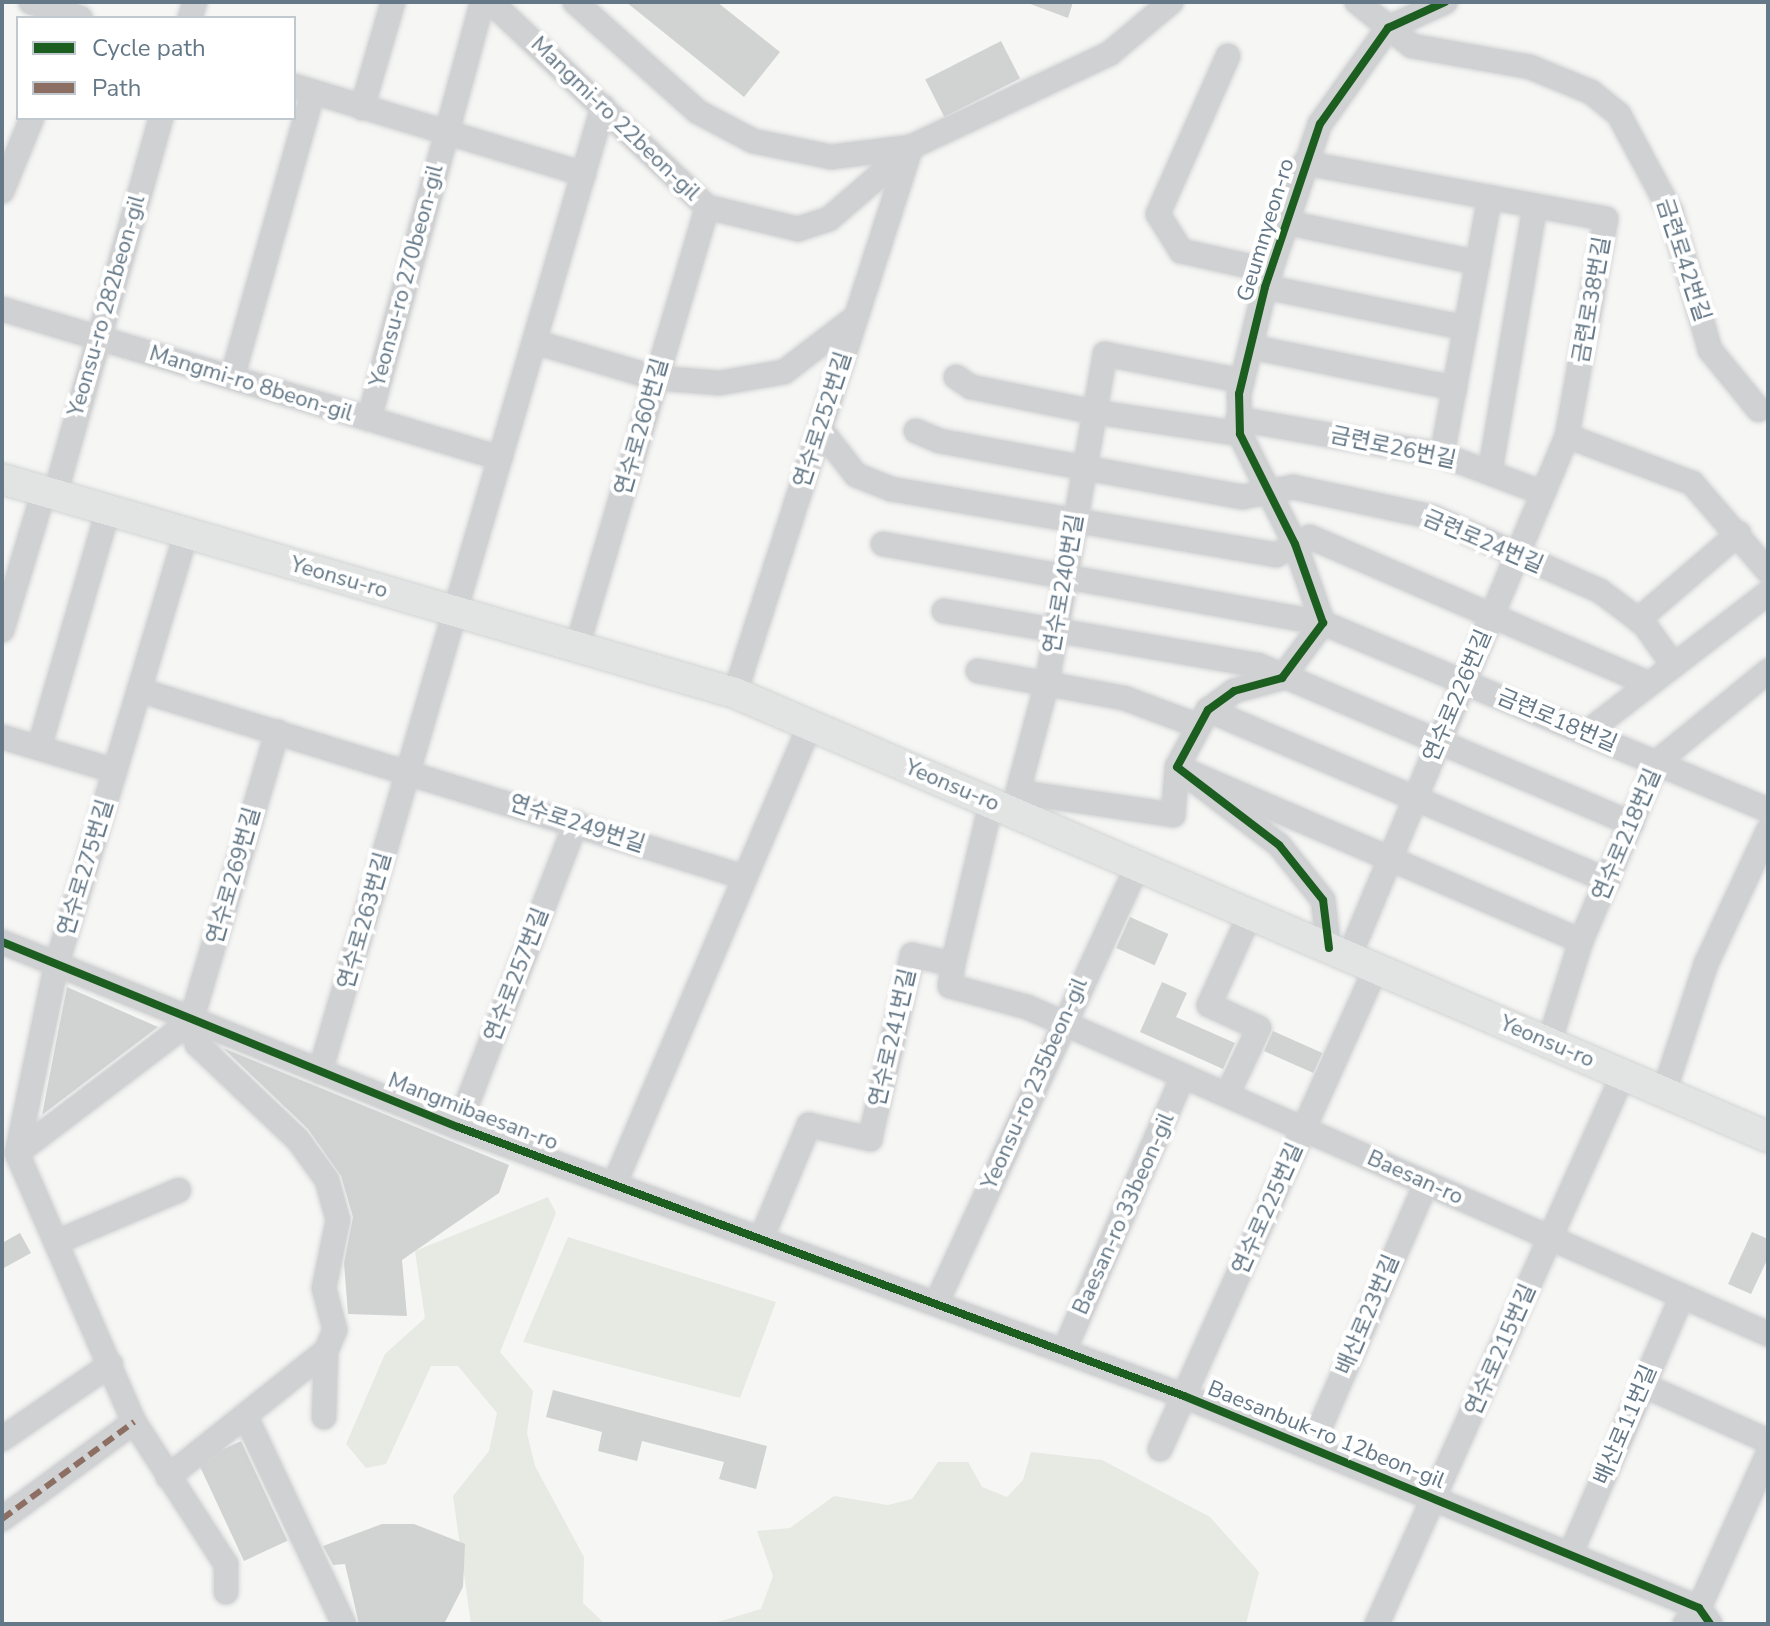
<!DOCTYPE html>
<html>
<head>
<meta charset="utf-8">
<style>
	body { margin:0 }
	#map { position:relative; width:1770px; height:1626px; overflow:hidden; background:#f6f6f5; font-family:"Nunito Sans","Noto Sans KR",sans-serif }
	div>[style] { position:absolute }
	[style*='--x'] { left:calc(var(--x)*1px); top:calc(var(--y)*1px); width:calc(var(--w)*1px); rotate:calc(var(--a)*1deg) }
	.green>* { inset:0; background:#e6eae3 }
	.building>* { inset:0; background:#d1d2d2; transform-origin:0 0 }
	.roads { filter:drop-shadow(0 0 2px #d2d3d4) drop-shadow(0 0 2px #d2d3d4) }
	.minor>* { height:24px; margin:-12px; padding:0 12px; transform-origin:12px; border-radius:12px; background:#d0d1d2 }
	.major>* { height:30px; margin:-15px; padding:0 15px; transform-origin:15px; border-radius:15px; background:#e2e3e3 }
	.quiet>* { height:6px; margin-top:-3px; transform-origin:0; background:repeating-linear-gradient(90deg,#8d6e63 0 12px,transparent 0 18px) }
	.cycleway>* { height:8px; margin:-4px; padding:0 4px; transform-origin:4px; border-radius:4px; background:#1b5e20 }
	span { translate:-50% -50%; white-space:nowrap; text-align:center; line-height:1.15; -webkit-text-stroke:8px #fff; paint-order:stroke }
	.street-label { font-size:22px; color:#647887 }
	.frame { position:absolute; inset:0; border:4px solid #647887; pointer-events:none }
	.legend { position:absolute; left:16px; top:16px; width:280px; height:104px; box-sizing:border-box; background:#fff; border:2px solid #c1c9cf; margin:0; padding:10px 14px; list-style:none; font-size:24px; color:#647887 }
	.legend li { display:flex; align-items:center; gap:16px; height:40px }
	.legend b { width:40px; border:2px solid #c1c9cf }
</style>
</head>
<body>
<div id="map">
	<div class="green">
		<i style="clip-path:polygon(548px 1197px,556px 1213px,500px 1352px,533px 1391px,527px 1433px,535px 1466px,584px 1557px,583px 1603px,605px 1624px,471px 1624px,453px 1496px,489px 1451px,497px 1413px,458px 1366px,431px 1366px,386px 1464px,366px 1468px,346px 1444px,385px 1354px,425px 1318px,415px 1251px)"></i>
		<i style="clip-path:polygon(568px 1237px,776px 1302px,740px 1398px,523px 1342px)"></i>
		<i style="clip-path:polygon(1031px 1452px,1102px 1460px,1210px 1517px,1259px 1572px,1246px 1624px,711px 1624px,761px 1609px,773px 1576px,757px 1531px,790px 1528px,834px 1496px,888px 1505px,912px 1499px,938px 1462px,968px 1462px,982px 1487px,1007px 1497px,1023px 1480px)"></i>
	</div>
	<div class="building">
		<i style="clip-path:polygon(626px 2px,717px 2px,780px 52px,744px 97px)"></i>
		<i style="clip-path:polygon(1025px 2px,1073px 2px,1068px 18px)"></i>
		<i style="left:1001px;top:41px;width:42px;height:85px;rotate:63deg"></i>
		<i style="left:1130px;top:917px;width:42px;height:34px;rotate:24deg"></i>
		<i style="clip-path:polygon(1162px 982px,1187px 993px,1176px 1017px,1235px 1043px,1223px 1069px,1140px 1032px)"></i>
		<i style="clip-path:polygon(67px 987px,158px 1027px,42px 1115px,58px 1032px)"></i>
		<i style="left:1273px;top:1031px;width:54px;height:22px;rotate:24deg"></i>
		<i style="clip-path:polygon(223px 1048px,509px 1165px,499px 1193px,402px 1260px,407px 1316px,348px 1314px,344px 1263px,353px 1217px,341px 1176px,308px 1129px)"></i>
		<i style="clip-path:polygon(1752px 1232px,1768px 1239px,1768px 1258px,1751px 1294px,1728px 1284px)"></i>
		<i style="clip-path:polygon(20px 1233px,31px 1253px,2px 1269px,2px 1243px)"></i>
		<i style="clip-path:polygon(553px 1390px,767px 1446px,756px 1489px,719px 1479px,724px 1462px,642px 1441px,637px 1461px,598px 1451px,602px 1432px,546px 1417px)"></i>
		<i style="left:241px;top:1441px;width:110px;height:48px;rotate:65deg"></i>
		<i style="clip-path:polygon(382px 1524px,414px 1524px,465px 1544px,463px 1587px,444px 1624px,359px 1624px,345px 1564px,333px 1565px,323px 1546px)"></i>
	</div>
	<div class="roads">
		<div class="minor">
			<i style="--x:31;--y:2;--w:52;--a:18.1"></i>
			<i style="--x:491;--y:2;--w:298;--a:43.5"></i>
			<i style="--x:707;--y:207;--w:94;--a:13.6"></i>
			<i style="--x:798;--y:229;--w:33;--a:-18"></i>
			<i style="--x:829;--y:219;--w:107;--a:-40.8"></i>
			<i style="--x:575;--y:2;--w:165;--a:41.8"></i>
			<i style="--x:698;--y:112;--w:62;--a:27.8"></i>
			<i style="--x:753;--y:141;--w:80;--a:11.6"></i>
			<i style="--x:831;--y:157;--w:81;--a:-7.1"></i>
			<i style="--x:911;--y:147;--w:219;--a:-25.2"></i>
			<i style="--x:1109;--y:54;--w:81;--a:-40"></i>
			<i style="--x:1357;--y:2;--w:70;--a:38.7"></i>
			<i style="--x:1412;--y:46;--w:120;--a:10.1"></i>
			<i style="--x:1530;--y:67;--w:66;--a:22.3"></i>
			<i style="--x:1591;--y:92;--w:36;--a:39"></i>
			<i style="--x:1619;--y:115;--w:110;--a:61.8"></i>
			<i style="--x:1671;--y:212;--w:143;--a:74.2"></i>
			<i style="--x:1710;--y:350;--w:77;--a:50.8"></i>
			<i style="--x:190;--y:18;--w:17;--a:-73"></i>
			<i style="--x:1228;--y:56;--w:173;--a:113.9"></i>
			<i style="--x:1158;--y:214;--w:44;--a:58.1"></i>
			<i style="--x:1181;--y:251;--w:92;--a:12.5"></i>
			<i style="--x:294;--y:86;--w:303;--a:16.9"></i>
			<i style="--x:362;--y:108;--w:110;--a:-73.7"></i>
			<i style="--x:1305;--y:163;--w:306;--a:10.5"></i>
			<i style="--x:1606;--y:219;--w:220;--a:100.2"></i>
			<i style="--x:1567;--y:436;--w:134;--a:20.6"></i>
			<i style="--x:1692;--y:483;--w:116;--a:49.2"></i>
			<i style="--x:2;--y:191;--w:79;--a:-67.7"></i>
			<i style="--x:1289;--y:223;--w:193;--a:11.9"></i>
			<i style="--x:1265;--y:287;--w:205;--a:11.5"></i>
			<i style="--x:2;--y:309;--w:520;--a:16.66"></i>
			<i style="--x:535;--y:342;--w:126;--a:16.6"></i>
			<i style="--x:656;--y:378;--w:64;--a:4.5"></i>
			<i style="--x:720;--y:383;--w:65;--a:-9.8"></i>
			<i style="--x:784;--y:372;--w:91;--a:-37.4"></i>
			<i style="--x:1251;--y:347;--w:208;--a:11.4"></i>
			<i style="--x:956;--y:377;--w:18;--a:34"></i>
			<i style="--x:971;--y:387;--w:126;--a:11.4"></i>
			<i style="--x:1095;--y:412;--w:147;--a:8.6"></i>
			<i style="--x:232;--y:378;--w:297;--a:-74.2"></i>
			<i style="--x:369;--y:419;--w:432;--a:-74.8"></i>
			<i style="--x:1238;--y:419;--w:207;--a:10"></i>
			<i style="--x:1442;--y:455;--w:108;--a:20.6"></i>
			<i style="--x:820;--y:429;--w:58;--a:52"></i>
			<i style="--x:856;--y:475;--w:38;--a:22"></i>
			<i style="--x:891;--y:489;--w:391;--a:9.7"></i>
			<i style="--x:1276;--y:555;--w:38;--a:-28"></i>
			<i style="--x:1310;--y:537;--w:367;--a:23.4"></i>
			<i style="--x:916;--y:431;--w:26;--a:23"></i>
			<i style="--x:940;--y:441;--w:308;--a:10.5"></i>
			<i style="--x:1243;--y:497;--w:51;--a:-11.3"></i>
			<i style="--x:1293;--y:487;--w:143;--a:12.1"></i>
			<i style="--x:1433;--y:517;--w:183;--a:23.9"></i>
			<i style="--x:1600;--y:591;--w:55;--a:36.9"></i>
			<i style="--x:1644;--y:624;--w:47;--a:54.6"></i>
			<i style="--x:1442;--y:455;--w:262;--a:-79.5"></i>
			<i style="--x:1490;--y:472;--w:270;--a:-80.4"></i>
			<i style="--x:55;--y:495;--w:392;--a:-74.3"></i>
			<i style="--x:883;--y:544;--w:447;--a:10.2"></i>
			<i style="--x:1323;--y:623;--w:483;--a:22.8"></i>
			<i style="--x:944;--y:611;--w:319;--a:9.8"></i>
			<i style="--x:1258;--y:665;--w:406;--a:23"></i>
			<i style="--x:1638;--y:620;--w:133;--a:-40.7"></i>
			<i style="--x:2;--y:630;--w:145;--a:-73.2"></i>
			<i style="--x:577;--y:647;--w:459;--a:-73.5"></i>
			<i style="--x:978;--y:671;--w:148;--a:10.5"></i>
			<i style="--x:1124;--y:698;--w:80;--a:20.5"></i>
			<i style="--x:139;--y:690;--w:633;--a:17.18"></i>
			<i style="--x:735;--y:693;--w:574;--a:-72.13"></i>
			<i style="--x:1208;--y:710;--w:435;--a:23.1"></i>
			<i style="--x:1586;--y:733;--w:230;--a:-37.6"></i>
			<i style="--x:2;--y:737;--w:118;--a:16.7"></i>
			<i style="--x:39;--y:748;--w:248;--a:-73.8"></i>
			<i style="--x:1018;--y:792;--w:157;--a:8.4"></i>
			<i style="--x:1173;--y:815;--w:48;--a:-85.2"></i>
			<i style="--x:1177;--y:767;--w:440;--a:23.3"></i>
			<i style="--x:1014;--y:806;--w:127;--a:-75"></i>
			<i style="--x:1047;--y:683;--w:334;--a:-80"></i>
			<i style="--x:1105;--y:354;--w:140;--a:11.1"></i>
			<i style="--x:2;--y:942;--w:492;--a:22.1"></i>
			<i style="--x:458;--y:1127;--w:774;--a:20.33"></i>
			<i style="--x:1184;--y:1396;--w:557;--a:22.37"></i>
			<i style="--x:1699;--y:1608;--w:19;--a:55"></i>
			<i style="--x:1329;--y:948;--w:48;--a:-97.1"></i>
			<i style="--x:1323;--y:900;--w:70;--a:-128.7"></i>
			<i style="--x:1279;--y:845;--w:128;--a:-142.6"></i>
			<i style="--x:1177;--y:767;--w:65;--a:-61.5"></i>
			<i style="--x:1208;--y:710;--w:32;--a:-36"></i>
			<i style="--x:1234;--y:691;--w:50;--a:-15.2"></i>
			<i style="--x:1282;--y:678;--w:69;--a:-53.3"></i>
			<i style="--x:1323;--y:623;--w:84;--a:-109.5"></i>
			<i style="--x:1295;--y:544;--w:123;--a:-116.6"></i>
			<i style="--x:1240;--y:434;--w:40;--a:-91.4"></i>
			<i style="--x:1239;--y:394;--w:110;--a:-76.3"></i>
			<i style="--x:1265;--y:287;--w:172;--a:-71.4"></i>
			<i style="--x:1320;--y:124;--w:118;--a:-54.7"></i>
			<i style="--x:1388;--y:28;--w:63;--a:-24.5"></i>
			<i style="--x:1349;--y:957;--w:565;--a:-67.29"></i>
			<i style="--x:953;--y:964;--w:22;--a:98"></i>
			<i style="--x:950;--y:986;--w:80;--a:15.3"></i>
			<i style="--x:1027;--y:1007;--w:810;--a:23.81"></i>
			<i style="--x:1549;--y:1043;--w:107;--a:-72.6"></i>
			<i style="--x:1581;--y:941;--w:194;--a:-67"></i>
			<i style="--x:1657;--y:762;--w:144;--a:-39.3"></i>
			<i style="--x:320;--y:1072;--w:1006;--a:-73.66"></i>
			<i style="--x:1664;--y:1092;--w:135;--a:-71.8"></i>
			<i style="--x:1706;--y:964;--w:147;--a:-65"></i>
			<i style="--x:1227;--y:1095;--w:74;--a:-64.5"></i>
			<i style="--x:1259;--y:1028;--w:55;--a:-155.3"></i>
			<i style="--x:1209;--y:1005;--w:100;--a:-65.7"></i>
			<i style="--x:458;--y:1127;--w:326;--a:-68.8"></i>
			<i style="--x:17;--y:1153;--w:190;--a:-78.2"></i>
			<i style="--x:56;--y:967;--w:453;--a:-73.3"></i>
			<i style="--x:17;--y:1153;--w:218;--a:-37.2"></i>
			<i style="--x:191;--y:1021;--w:302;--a:-73.4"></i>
			<i style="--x:17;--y:1153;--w:293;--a:66.5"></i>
			<i style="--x:134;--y:1422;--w:169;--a:57.1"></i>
			<i style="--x:226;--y:1564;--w:28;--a:90"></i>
			<i style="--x:614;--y:1185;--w:500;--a:-66.92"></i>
			<i style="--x:761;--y:1239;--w:124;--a:-67.2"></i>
			<i style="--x:809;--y:1125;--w:63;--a:12.9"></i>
			<i style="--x:870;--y:1139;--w:189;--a:-77.1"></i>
			<i style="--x:912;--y:955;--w:42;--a:12.4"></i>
			<i style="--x:953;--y:964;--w:165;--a:-76.7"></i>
			<i style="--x:59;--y:1241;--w:130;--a:-23"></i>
			<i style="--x:936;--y:1304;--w:482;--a:-65.3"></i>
			<i style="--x:1064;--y:1351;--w:300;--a:-66.6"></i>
			<i style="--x:1643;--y:1385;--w:137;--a:24.1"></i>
			<i style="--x:246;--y:1417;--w:229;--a:64.7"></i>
			<i style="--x:324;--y:1417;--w:66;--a:-88.3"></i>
			<i style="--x:2;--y:1439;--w:132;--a:-34.5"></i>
			<i style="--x:1311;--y:1448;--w:289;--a:-66.5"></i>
			<i style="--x:1160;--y:1449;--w:527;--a:-65.82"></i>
			<i style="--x:168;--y:1477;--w:202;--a:-38.6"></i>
			<i style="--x:326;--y:1351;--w:23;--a:-67"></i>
			<i style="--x:335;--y:1330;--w:43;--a:-104.7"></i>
			<i style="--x:324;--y:1288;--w:69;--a:-78.4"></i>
			<i style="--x:338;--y:1220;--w:41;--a:-105.4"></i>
			<i style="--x:327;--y:1180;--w:49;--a:-125.9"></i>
			<i style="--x:298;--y:1140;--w:139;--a:-136.5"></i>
			<i style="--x:197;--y:1044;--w:24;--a:-105"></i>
			<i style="--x:2;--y:1519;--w:164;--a:-36.3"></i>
			<i style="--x:1570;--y:1555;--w:282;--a:-66.6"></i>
			<i style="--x:1377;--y:1624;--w:602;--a:-65.86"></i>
			<i style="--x:1685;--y:1624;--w:21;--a:-49"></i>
			<i style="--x:1699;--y:1608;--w:169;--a:-65.9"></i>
		</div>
		<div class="major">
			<i style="--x:2;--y:479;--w:764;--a:16.28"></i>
			<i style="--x:735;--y:693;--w:1124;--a:23.26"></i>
		</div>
	</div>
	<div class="quiet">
		<i style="--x:2;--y:1519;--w:164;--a:-36.3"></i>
	</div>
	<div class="cycleway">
		<i style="--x:2;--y:942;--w:492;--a:22.1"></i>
		<i style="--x:458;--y:1127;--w:774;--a:20.33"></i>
		<i style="--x:1184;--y:1396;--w:557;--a:22.37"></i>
		<i style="--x:1699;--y:1608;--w:19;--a:55"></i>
		<i style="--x:1329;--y:948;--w:48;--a:-97.1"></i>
		<i style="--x:1323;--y:900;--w:70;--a:-128.7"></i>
		<i style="--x:1279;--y:845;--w:128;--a:-142.6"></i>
		<i style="--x:1177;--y:767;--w:65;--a:-61.5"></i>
		<i style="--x:1208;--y:710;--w:32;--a:-36"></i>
		<i style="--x:1234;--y:691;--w:50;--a:-15.2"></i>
		<i style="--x:1282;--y:678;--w:69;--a:-53.3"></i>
		<i style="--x:1323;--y:623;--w:84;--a:-109.5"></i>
		<i style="--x:1295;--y:544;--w:123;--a:-116.6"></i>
		<i style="--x:1240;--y:434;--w:40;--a:-91.4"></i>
		<i style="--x:1239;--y:394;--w:110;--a:-76.3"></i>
		<i style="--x:1265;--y:287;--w:172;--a:-71.4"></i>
		<i style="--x:1320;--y:124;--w:118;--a:-54.7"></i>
		<i style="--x:1388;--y:28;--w:63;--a:-24.5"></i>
	</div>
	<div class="street-label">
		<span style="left:615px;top:119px;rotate:44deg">Mangmi-ro 22beon-gil</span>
		<span style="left:1266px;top:230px;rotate:-73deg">Geumnyeon-ro</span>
		<span style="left:1683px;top:260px;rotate:72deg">금련로42번길</span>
		<span style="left:407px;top:276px;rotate:-75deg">Yeonsu-ro 270beon-gil</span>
		<span style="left:1592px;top:300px;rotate:-80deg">금련로38번길</span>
		<span style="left:107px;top:306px;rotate:-74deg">Yeonsu-ro 282beon-gil</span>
		<span style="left:251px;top:384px;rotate:17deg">Mangmi-ro 8beon-gil</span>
		<span style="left:823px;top:420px;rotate:-72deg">연수로252번길</span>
		<span style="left:642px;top:427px;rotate:-74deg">연수로260번길</span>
		<span style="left:1393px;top:448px;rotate:12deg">금련로26번길</span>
		<span style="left:1483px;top:542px;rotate:23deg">금련로24번길</span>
		<span style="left:339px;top:578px;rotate:16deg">Yeonsu-ro</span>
		<span style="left:1064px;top:584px;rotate:-80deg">연수로240번길</span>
		<span style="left:1458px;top:696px;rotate:-67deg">연수로226번길</span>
		<span style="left:1557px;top:721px;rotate:23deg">금련로18번길</span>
		<span style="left:952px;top:786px;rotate:23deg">Yeonsu-ro</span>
		<span style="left:577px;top:824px;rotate:18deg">연수로249번길</span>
		<span style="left:1627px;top:835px;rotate:-67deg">연수로218번길</span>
		<span style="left:86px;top:868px;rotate:-73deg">연수로275번길</span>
		<span style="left:234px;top:876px;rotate:-74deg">연수로269번길</span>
		<span style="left:365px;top:921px;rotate:-74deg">연수로263번길</span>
		<span style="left:517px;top:975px;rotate:-69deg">연수로257번길</span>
		<span style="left:893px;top:1038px;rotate:-77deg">연수로241번길</span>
		<span style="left:1547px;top:1042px;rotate:23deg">Yeonsu-ro</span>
		<span style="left:1035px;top:1084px;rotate:-66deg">Yeonsu-ro 235beon-gil</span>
		<span style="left:473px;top:1112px;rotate:21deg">Mangmibaesan-ro</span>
		<span style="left:1415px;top:1178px;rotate:24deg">Baesan-ro</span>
		<span style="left:1268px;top:1209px;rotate:-66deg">연수로225번길</span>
		<span style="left:1124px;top:1214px;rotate:-66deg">Baesan-ro 33beon-gil</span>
		<span style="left:1368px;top:1315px;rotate:-67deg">배산로23번길</span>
		<span style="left:1501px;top:1350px;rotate:-66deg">연수로215번길</span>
		<span style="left:1626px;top:1425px;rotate:-67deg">배산로11번길</span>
		<span style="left:1326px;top:1435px;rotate:22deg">Baesanbuk-ro 12beon-gil</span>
	</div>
	<div class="frame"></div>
	<ul class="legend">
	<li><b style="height:10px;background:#1b5e20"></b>Cycle path</li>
	<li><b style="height:10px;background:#8d6e63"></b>Path</li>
	</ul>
</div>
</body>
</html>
